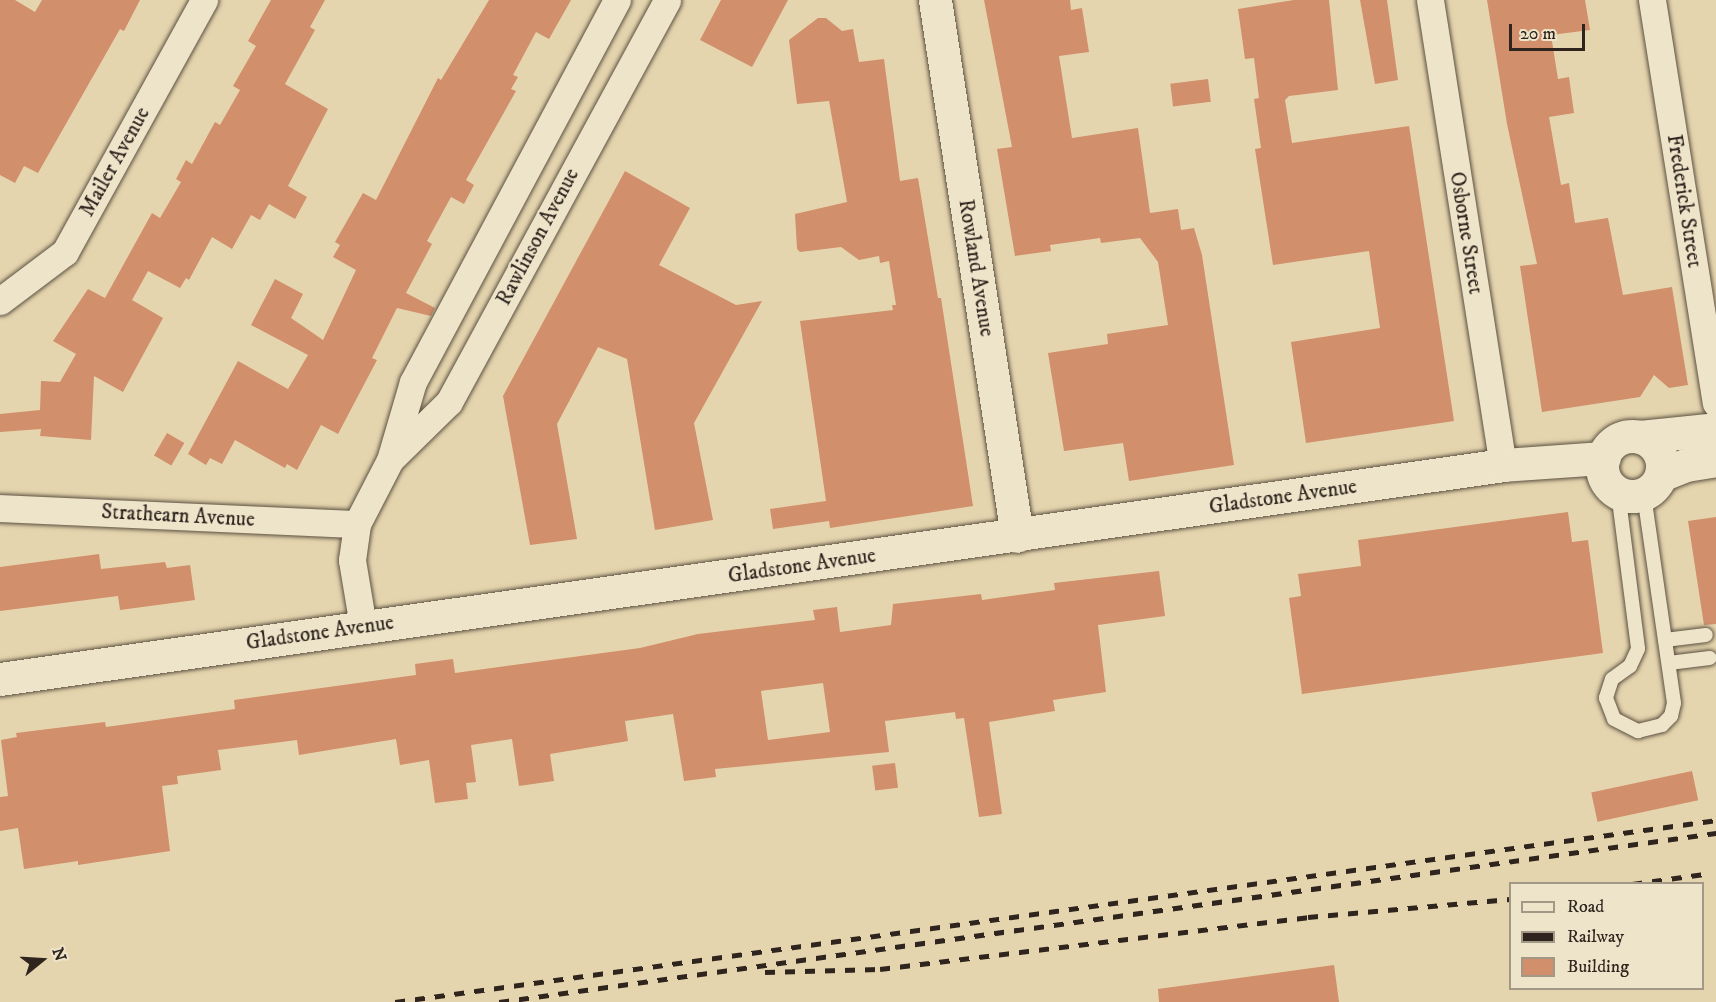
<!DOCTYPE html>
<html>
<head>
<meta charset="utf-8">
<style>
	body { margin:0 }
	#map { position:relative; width:1716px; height:1002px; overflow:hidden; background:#e5d5ae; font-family:"IM FELL DW Pica",serif }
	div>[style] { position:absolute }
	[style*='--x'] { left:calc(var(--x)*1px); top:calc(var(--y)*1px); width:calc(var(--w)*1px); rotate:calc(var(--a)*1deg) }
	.building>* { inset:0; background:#d18f6b; transform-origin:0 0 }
	.roads { filter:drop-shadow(0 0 2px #5c5142) drop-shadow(0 0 2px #5c5142) }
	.lane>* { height:14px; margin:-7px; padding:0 7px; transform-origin:7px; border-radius:7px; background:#eee4ca }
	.street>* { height:27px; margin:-13.5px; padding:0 13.5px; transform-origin:13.5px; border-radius:13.5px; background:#eee4ca }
	.secondary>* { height:33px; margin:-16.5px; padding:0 16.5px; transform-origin:16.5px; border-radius:16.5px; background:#eee4ca }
	.secondary>.ring { margin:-16.5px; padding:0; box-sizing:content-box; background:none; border:33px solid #eee4ca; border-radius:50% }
	.rail>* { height:4.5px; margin-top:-2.25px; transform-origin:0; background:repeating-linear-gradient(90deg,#2f251e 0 10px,transparent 0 20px) }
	span { translate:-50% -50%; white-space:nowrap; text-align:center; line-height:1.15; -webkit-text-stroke:4.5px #eee4ca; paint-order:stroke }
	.street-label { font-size:21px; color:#2f251e }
	.legend { position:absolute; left:1509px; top:882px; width:195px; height:108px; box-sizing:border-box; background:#eee4ca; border:2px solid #a29885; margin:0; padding:8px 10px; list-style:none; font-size:18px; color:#2f251e }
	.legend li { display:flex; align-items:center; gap:12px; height:30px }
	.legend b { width:30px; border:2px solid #a29885 }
	.north { position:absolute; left:12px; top:930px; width:60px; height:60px; -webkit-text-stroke:4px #eee4ca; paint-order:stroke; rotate:72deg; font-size:16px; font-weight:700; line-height:24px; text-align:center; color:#2f251e }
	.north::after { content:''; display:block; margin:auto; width:21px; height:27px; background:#2f251e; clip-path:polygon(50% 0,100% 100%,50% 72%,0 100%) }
	.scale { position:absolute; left:1509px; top:24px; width:76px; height:27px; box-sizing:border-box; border:3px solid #2f251e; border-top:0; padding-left:8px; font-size:18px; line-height:21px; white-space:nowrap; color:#2f251e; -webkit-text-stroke:4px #eee4ca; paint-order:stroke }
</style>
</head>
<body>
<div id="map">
	<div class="building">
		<i style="clip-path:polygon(0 0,15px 0,35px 12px,42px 0,140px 0,124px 31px,120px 29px,38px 173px,24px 166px,15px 183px,0 175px)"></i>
		<i style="clip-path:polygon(271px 0,325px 0,310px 27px,315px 30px,285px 84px,328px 109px,288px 186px,307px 197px,295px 219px,269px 204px,260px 220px,251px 215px,232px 249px,212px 237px,189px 280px,186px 278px,180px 288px,148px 271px,132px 300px,163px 318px,123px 392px,94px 376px,91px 440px,40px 436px,41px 429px,0 432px,0 414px,40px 410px,41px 381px,60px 382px,76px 354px,53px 341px,88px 289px,105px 298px,152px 213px,160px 218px,181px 182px,176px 179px,186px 160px,192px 164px,215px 122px,220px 125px,240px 90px,233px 86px,256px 46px,248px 41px)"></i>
		<i style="clip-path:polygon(489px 0,571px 0,549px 39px,536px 32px,513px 75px,518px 77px,511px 89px,516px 91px,466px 180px,474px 185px,464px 204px,451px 197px,427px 241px,432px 244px,406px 293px,435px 308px,431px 316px,397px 308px,372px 358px,377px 360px,338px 434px,321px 425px,297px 470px,287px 464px,285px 468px,235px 440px,222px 464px,210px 458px,206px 465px,188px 454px,238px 361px,288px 389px,308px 355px,251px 325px,275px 279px,303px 294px,291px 318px,323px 340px,356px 270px,333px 257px,340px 245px,335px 242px,363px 193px,376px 200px,438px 78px,441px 80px)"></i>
		<i style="clip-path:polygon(721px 0,788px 0,752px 67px,700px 40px)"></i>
		<i style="clip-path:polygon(984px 0,1070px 0,1071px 10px,1082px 8px,1089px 52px,1059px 56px,1072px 138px,1138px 128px,1150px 213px,1178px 209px,1181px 230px,1194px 228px,1202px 255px,1234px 465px,1129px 481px,1123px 443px,1064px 451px,1048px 353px,1108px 344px,1107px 334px,1168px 325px,1158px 262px,1140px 238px,1101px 243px,1100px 238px,1050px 245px,1051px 251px,1015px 256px,997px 149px,1012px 147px)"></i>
		<i style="clip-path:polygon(1294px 0,1329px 0,1338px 90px,1289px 96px,1285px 100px,1292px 143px,1409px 126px,1454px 421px,1306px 443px,1291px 342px,1380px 328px,1369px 251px,1273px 265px,1255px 149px,1261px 148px,1254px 99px,1259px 98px,1254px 58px,1245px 59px,1238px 9px)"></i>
		<i style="clip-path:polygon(1360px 0,1387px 0,1398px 80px,1375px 84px)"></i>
		<i style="clip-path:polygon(1487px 0,1585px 0,1590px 30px,1551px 35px,1558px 79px,1569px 77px,1574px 113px,1549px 117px,1561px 185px,1569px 183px,1575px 223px,1608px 218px,1623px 295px,1672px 287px,1688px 385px,1669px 388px,1654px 375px,1640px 397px,1542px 412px,1520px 266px,1537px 264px,1507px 124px)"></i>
		<i style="clip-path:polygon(818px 18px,826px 18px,842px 31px,853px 29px,859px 62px,884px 59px,900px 181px,918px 178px,938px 298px,941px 298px,973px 506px,830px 528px,829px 521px,773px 529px,770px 509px,826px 501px,800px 321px,893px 310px,892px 305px,896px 305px,889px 261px,880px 263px,879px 256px,859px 260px,841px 247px,800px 252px,797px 249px,795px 214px,847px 202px,829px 101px,797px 104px,789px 40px)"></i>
		<i style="left:1208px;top:79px;width:23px;height:38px;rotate:83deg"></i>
		<i style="clip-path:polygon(625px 171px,690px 208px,659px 265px,736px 305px,762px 301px,694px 423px,713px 520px,655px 530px,627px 359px,598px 347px,557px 424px,577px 539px,530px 545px,503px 396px)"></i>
		<i style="left:167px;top:433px;width:20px;height:26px;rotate:30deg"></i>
		<i style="clip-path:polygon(1568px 512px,1572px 542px,1588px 540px,1603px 653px,1302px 694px,1289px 598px,1301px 596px,1298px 574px,1361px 566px,1358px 540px)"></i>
		<i style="clip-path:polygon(1716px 517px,1716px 624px,1704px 625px,1688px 521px)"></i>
		<i style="clip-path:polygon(99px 554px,101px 569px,165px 562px,167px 568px,190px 565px,195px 600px,120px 610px,118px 596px,0 611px,0 567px)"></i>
		<i style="clip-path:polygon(evenodd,1159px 571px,1165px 616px,1098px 625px,1106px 692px,1053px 700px,1055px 711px,989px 722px,1002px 814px,979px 817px,964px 718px,956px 719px,955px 712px,885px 721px,889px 752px,715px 769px,716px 777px,684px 781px,673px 714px,625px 721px,628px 741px,550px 754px,554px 781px,519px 786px,512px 739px,471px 745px,476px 782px,466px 783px,468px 799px,435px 803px,429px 760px,400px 765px,396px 739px,299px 755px,297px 740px,218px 750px,221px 770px,177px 776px,178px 784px,162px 786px,170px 851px,78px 865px,78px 861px,24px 869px,18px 828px,0 831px,0 797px,8px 796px,1px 740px,17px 737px,16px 733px,105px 722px,106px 727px,235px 709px,234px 700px,416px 675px,415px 664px,453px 659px,455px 673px,640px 648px,698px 634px,815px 620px,813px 610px,837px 607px,840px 632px,891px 625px,893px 604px,981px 594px,982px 600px,1055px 590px,1054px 583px,1159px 571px,823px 683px,830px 732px,768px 740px,761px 691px,823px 683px)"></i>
		<i style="left:895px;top:763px;width:25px;height:23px;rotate:83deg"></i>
		<i style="left:1692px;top:771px;width:30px;height:103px;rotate:78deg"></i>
		<i style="clip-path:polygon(1334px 965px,1339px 1002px,1159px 1002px,1158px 989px)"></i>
	</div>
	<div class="roads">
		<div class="lane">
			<i style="--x:1618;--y:492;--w:158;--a:82.7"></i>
			<i style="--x:1638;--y:649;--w:19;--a:115"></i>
			<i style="--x:1630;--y:666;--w:22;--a:144"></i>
			<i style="--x:1612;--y:679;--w:20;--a:108"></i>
			<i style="--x:1606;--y:698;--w:22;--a:69"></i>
			<i style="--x:1614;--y:719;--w:27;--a:27"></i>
			<i style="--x:1638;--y:731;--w:25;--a:-14"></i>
			<i style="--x:1662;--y:725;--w:13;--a:-45"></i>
			<i style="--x:1671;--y:716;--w:13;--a:-77"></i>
			<i style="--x:1674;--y:703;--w:211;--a:-98.2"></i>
			<i style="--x:1665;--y:640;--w:41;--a:-7"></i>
			<i style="--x:1669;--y:663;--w:41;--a:-7"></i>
		</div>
		<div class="street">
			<i style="--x:1430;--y:0;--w:471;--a:81.1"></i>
			<i style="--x:1652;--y:0;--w:408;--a:81"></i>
			<i style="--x:0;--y:301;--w:81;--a:-37"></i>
			<i style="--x:65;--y:252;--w:288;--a:-61.1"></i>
			<i style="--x:393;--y:457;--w:78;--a:-44.5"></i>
			<i style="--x:449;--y:402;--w:457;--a:-61.5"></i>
			<i style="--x:0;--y:508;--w:357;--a:2.6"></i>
			<i style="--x:363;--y:626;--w:67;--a:-99.5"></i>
			<i style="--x:352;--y:560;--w:36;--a:-82"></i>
			<i style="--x:357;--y:524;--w:72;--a:-62.7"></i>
			<i style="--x:390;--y:460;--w:81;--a:-73.6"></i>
			<i style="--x:413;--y:382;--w:433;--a:-61.9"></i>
		</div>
		<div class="secondary">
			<i style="--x:935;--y:0;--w:542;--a:81.3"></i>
			<i class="ring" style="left:1602px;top:436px;width:27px;height:27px"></i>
			<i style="--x:1640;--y:437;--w:76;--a:-6"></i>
			<i style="--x:1661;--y:475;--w:27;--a:-22"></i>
			<i style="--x:1686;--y:465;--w:30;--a:-9"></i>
			<i style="--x:0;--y:679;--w:1518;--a:-8.1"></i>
			<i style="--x:1503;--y:465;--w:101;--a:-4"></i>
		</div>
	</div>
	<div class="rail">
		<i style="--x:1632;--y:884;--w:73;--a:-7.9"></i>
		<i style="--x:765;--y:972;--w:115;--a:-1.5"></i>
		<i style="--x:880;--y:969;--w:431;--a:-6.9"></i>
		<i style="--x:1308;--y:917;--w:203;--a:-5.1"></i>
		<i style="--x:395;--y:1002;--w:1333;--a:-7.84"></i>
		<i style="--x:499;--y:1002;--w:1229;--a:-7.91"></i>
	</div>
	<div class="street-label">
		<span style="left:115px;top:162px;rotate:-61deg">Mailer Avenue</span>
		<span style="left:1684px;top:201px;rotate:81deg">Frederick Street</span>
		<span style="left:1466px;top:233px;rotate:81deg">Osborne Street</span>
		<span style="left:538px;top:237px;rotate:-62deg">Rawlinson Avenue</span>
		<span style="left:976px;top:268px;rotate:81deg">Rowland Avenue</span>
		<span style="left:1283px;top:497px;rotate:-8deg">Gladstone Avenue</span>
		<span style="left:178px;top:516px;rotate:3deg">Strathearn Avenue</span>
		<span style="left:802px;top:566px;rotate:-8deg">Gladstone Avenue</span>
		<span style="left:320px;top:633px;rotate:-8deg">Gladstone Avenue</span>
	</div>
	<ul class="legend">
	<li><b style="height:8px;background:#eee4ca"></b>Road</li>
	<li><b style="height:8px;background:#2f251e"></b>Railway</li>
	<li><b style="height:16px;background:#d18f6b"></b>Building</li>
	</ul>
	<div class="north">N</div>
	<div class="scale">20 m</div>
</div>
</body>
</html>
